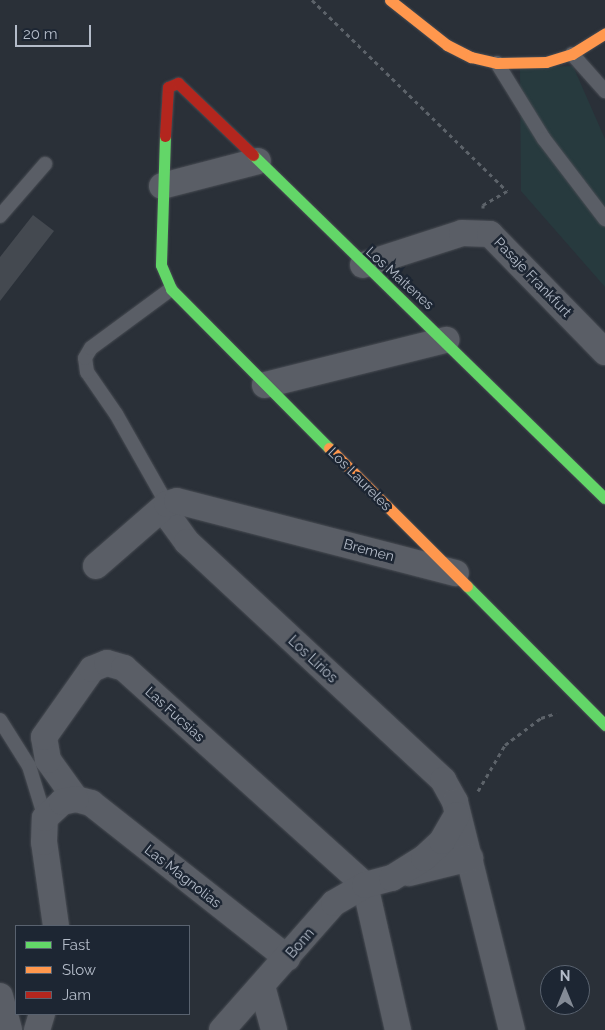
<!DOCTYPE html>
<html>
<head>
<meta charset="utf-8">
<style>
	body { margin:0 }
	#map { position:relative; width:605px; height:1030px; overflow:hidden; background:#2a3038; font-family:Raleway,sans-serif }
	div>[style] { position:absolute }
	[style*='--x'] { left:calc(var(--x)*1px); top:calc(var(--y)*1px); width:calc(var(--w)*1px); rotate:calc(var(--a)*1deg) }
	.green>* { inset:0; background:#273a3e }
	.building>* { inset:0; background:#444950 }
	.path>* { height:3px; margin-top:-1.5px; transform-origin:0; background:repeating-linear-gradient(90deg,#5d636a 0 4px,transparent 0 8px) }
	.roads { filter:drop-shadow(0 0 1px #484c53) drop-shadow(0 0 1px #484c53) }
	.lane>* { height:14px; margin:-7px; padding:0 7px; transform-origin:7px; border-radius:7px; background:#5a5e66 }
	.street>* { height:26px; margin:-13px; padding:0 13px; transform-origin:13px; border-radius:13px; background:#5a5e66 }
	.fast>* { height:11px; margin:-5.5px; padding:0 5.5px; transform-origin:5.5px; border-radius:5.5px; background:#63d668 }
	.slow>* { height:11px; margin:-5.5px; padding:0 5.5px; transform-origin:5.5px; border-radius:5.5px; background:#ff974d }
	.jam>* { height:11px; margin:-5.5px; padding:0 5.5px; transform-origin:5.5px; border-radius:5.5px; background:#b3261e }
	span { translate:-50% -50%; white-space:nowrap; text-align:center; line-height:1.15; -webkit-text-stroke:5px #1d2633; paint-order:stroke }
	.street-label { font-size:14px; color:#b4bcc9 }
	.legend { position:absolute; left:15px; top:925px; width:175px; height:90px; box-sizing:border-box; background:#1d2633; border:1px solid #59626f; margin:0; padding:6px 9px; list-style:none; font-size:15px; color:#b4bcc9 }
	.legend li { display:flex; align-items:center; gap:10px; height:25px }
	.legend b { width:25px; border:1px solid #59626f }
	.north { position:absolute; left:540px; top:965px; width:50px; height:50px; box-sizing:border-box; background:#1d2633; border:1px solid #59626f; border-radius:50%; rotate:0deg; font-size:14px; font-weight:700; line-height:20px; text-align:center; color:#b4bcc9 }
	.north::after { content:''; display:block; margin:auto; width:18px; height:22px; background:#848b96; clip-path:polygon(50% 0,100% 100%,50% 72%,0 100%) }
	.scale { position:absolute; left:15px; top:25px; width:76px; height:22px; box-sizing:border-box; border:2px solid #b4bcc9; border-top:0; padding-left:6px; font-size:15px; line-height:18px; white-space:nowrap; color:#b4bcc9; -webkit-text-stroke:4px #1d2633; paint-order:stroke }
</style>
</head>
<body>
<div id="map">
	<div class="green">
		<i style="clip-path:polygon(573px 66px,605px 139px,605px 287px,521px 191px,520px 68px)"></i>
	</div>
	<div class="building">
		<i style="clip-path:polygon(33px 215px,54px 231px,0 301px,0 257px)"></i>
	</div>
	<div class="path">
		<i style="--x:312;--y:0;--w:273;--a:44.4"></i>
		<i style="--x:507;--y:191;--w:28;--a:150"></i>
		<i style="--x:483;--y:205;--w:3;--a:90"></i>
		<i style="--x:478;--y:791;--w:53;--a:-59.6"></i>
		<i style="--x:505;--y:745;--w:45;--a:-36.9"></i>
		<i style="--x:541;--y:718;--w:16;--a:-18"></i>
	</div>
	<div class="roads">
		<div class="lane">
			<i style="--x:572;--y:54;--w:50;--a:48.3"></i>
			<i style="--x:497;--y:63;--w:89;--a:58.3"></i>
			<i style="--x:544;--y:139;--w:101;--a:52.7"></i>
			<i style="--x:0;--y:216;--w:69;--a:-49.1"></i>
			<i style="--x:167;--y:504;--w:103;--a:-119.5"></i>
			<i style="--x:116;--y:414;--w:51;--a:-124.6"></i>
			<i style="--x:87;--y:372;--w:14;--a:-98"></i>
			<i style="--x:85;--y:358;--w:12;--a:-59"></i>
			<i style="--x:91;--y:348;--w:99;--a:-36.4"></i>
			<i style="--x:0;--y:720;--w:54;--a:57.8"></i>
			<i style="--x:29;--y:766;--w:54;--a:72.9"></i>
		</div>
		<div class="street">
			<i style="--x:162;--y:186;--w:99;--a:-14.6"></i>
			<i style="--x:363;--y:265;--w:104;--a:-17.9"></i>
			<i style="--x:462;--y:233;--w:28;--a:2"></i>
			<i style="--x:490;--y:234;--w:165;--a:45.7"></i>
			<i style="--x:265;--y:385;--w:187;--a:-14"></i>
			<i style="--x:167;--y:504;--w:16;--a:76"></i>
			<i style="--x:171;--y:520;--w:27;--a:54"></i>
			<i style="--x:187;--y:542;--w:350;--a:42.9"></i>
			<i style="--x:443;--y:780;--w:25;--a:61"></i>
			<i style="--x:455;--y:802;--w:235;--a:76"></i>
			<i style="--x:96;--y:566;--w:94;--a:-41.1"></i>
			<i style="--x:167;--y:504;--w:10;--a:-17"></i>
			<i style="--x:177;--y:501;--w:288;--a:14.5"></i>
			<i style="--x:76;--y:799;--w:48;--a:-125.7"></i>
			<i style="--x:48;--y:760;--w:23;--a:-100"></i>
			<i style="--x:44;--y:737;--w:83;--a:-54.8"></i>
			<i style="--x:92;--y:669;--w:16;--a:-22"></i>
			<i style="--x:107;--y:663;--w:18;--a:16"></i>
			<i style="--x:124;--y:668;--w:324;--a:42"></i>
			<i style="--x:365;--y:885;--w:149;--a:77.2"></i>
			<i style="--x:76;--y:799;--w:16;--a:15"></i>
			<i style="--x:91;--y:803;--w:250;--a:38.3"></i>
			<i style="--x:409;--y:873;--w:63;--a:-13.8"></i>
			<i style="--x:56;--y:926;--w:85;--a:-98.1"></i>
			<i style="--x:44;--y:842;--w:24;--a:-88"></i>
			<i style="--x:45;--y:818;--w:23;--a:-43"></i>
			<i style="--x:62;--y:802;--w:14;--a:-12"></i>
			<i style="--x:262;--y:986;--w:46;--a:74.7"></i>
			<i style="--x:0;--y:996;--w:35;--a:75"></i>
			<i style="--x:37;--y:1030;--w:17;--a:-73"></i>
			<i style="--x:222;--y:1030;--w:169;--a:-48.6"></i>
			<i style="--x:334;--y:903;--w:36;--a:-30"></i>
			<i style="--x:365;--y:885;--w:28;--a:-15"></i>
			<i style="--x:392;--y:878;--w:38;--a:-32"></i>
			<i style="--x:424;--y:858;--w:25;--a:-43"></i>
			<i style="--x:442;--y:841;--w:30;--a:-60"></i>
		</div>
		<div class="fast">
			<i style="--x:165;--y:136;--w:129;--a:91.8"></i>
			<i style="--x:161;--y:265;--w:26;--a:67"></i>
			<i style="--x:171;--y:289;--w:224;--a:45.2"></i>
			<i style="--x:253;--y:155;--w:491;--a:44.3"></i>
			<i style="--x:467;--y:586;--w:196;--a:45.2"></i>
		</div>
		<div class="slow">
			<i style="--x:390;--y:0;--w:73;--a:38.3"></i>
			<i style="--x:447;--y:45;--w:27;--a:27"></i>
			<i style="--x:471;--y:57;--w:27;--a:13"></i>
			<i style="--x:497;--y:63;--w:49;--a:-1.2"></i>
			<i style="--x:546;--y:62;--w:27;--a:-17"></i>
			<i style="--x:572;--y:54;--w:39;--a:-32"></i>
			<i style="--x:329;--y:448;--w:195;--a:45"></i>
		</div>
		<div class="jam">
			<i style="--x:165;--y:136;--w:49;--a:-86.5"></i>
			<i style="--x:168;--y:87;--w:11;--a:-22"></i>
			<i style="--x:178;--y:83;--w:104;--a:43.8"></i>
		</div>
	</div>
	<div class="street-label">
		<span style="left:533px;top:277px;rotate:46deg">Pasaje Frankfurt</span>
		<span style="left:400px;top:278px;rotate:42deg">Los Maitenes</span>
		<span style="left:360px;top:479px;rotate:45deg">Los Laureles</span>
		<span style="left:369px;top:550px;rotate:15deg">Bremen</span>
		<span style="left:313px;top:659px;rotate:43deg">Los Lirios</span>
		<span style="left:175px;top:714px;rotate:42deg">Las Fucsias</span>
		<span style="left:183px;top:876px;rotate:38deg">Las Magnolias</span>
		<span style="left:300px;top:943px;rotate:-49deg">Bonn</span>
	</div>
	<ul class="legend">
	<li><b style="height:6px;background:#63d668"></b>Fast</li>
	<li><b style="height:6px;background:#ff974d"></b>Slow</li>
	<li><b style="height:6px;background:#b3261e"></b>Jam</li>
	</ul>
	<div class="north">N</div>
	<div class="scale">20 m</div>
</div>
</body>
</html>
